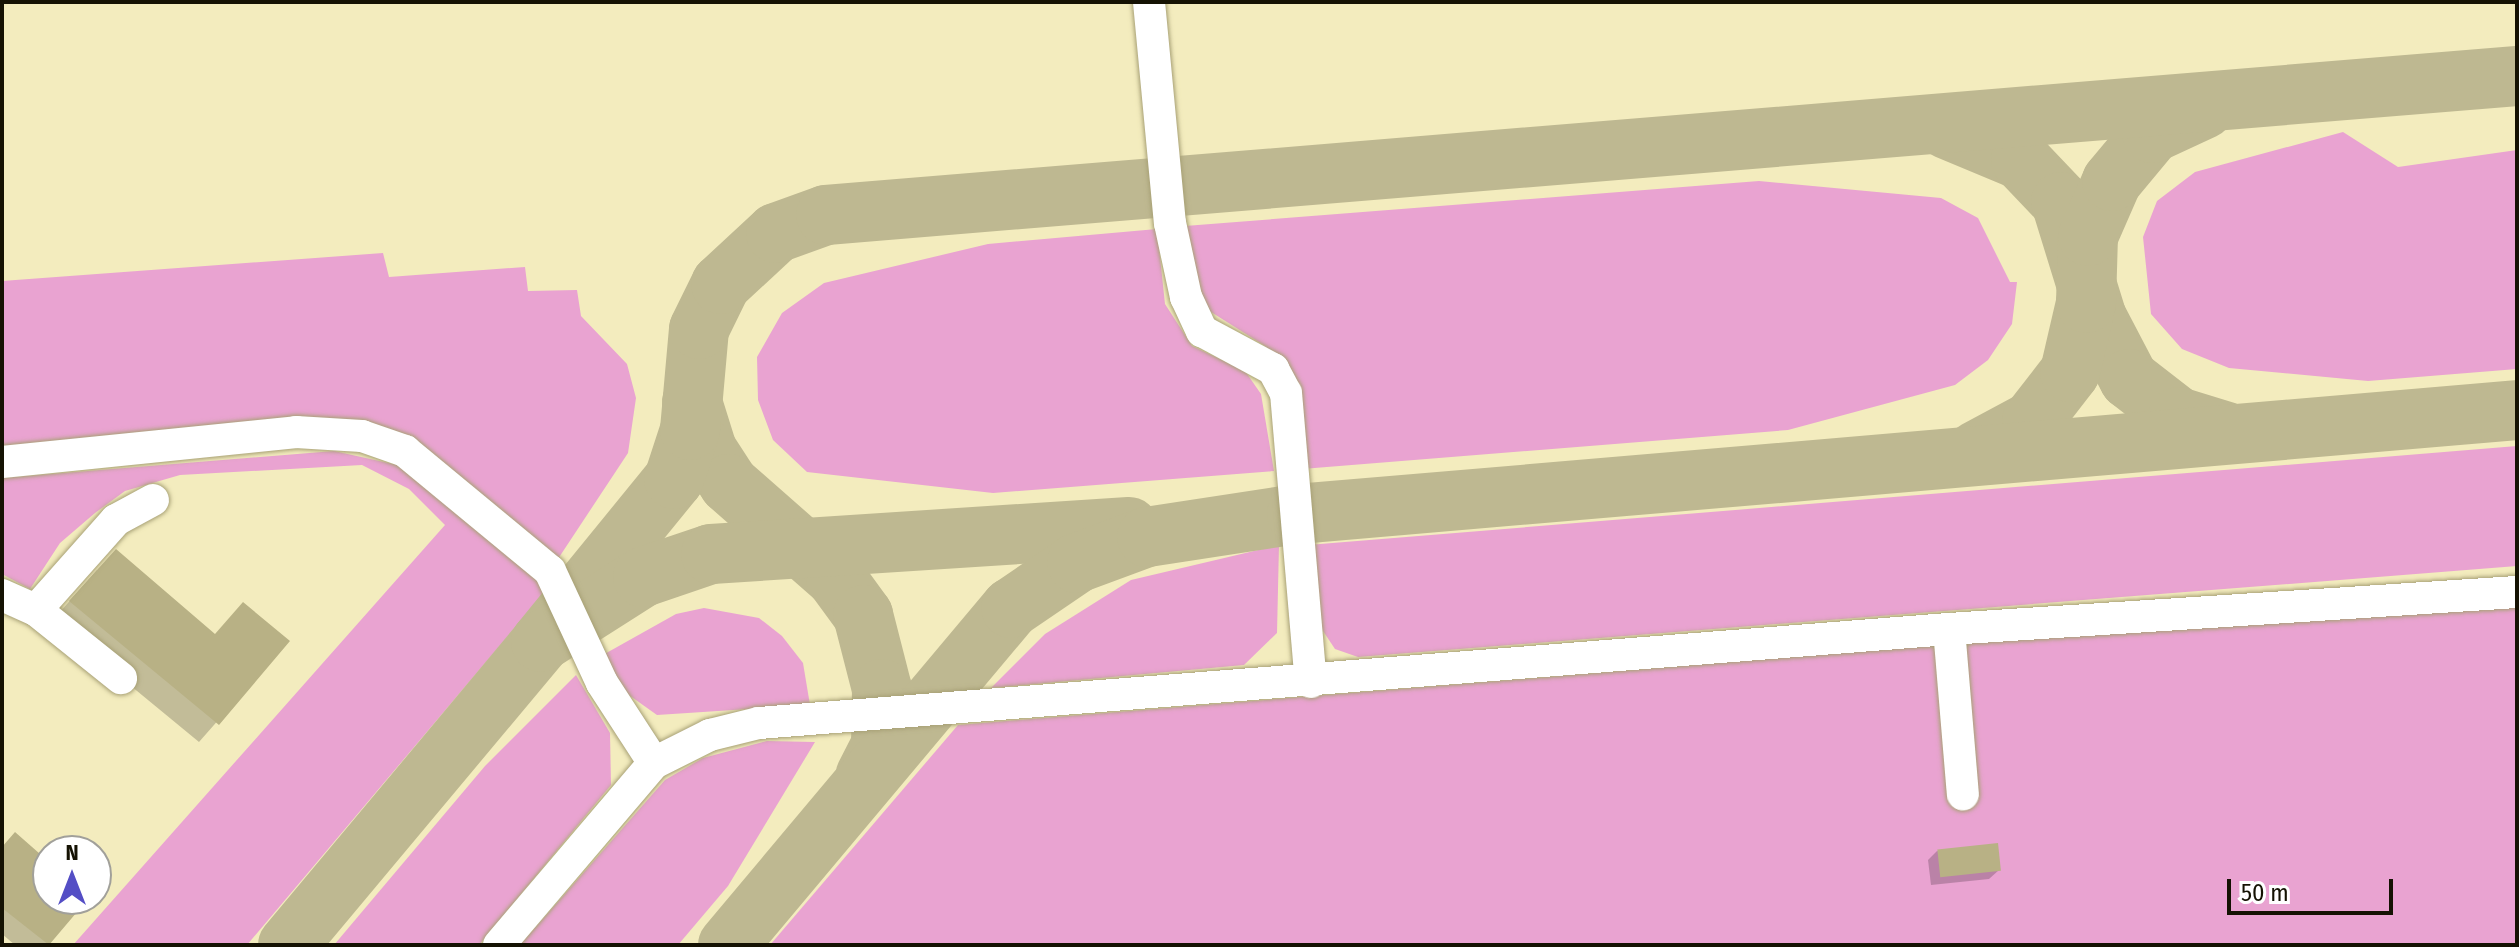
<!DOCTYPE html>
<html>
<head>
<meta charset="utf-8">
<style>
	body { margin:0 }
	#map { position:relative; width:2519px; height:947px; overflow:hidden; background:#f3ecbe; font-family:"Fira Sans Condensed",sans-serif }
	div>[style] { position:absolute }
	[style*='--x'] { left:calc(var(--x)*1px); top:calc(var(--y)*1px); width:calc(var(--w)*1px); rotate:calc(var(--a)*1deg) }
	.green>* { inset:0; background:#e9a3d1 }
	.shadow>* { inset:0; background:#0003 }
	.taxiway>* { height:60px; margin:-30px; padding:0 30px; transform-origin:30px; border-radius:30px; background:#beb891 }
	.building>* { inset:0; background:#b8b185; transform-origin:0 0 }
	.roads { filter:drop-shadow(0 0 2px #a8a176) drop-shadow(0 0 2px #a8a176) }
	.minor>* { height:32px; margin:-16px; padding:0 16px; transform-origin:16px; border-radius:16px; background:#fff }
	span { translate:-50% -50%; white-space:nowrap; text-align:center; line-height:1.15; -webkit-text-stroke:7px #fff; paint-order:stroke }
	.frame { position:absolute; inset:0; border:4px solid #151203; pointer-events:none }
	.north { position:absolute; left:32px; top:835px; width:80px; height:80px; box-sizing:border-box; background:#fff; border:2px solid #a1a09a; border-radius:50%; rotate:0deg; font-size:22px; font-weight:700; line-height:32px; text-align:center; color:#151203 }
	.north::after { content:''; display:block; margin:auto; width:28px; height:36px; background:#544ec5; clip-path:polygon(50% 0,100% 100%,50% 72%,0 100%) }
	.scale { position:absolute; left:2227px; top:879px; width:166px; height:36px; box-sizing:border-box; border:4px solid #151203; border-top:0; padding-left:10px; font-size:24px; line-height:28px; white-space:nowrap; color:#151203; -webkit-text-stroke:6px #fff; paint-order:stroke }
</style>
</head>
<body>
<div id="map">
	<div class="green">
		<i style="clip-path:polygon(2343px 132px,2398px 167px,2517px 150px,2517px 369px,2368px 381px,2229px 368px,2182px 349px,2151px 314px,2143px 237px,2157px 201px,2195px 172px)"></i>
		<i style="clip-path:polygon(1759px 181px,1941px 198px,1978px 218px,2010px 282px,2017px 282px,2012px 324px,1988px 360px,1955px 385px,1788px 430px,1302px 469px,1288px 371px,1265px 346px,1200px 305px,1185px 226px)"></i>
		<i style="clip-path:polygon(1157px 229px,1165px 304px,1192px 346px,1245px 371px,1261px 394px,1274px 471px,993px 493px,807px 472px,773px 440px,758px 400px,757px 357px,782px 313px,824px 283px,988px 244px)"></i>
		<i style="clip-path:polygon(383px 253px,389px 277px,525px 267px,528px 291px,577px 290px,581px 316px,627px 364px,636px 398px,628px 453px,550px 571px,362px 436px,2px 462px,2px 281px)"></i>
		<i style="clip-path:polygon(2517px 446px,2517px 566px,1358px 657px,1335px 649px,1319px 625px,1308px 545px)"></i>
		<i style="clip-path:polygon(334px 451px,411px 468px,550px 586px,247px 945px,73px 945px,445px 525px,409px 489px,362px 465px,180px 475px,125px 491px,95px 513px,60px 543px,30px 589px,2px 574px,2px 478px)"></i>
		<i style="clip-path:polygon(1279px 545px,1277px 633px,1244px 665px,991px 688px,1045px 634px,1131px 580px)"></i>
		<i style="clip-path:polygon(2517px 598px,2517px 945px,770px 945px,958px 725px)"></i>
		<i style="clip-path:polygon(704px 608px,759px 618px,782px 636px,803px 663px,810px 705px,657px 715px,619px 688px,601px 656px,676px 614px)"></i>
		<i style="clip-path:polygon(576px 675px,610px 733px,611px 785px,479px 945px,334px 945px,485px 766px)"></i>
		<i style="clip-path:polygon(767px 741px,815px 742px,728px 886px,678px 945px,520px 945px,665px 780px,703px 758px)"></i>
	</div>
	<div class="shadow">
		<i style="clip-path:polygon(97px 570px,214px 636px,243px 605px,287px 642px,199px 742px,52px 621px)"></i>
		<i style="clip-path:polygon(2px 848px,48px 863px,48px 899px,86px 899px,47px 945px,15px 945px,2px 934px)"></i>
		<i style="clip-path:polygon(1937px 851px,1999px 870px,1989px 879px,1931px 885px,1928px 860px)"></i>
	</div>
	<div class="taxiway">
		<i style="--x:1947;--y:129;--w:80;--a:22.7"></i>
		<i style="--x:2021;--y:160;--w:58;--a:46.4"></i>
		<i style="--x:2061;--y:202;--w:121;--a:72.8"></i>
		<i style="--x:2097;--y:318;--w:69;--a:62.3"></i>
		<i style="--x:2129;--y:379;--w:62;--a:37.8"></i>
		<i style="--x:2178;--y:417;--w:51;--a:17"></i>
		<i style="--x:692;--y:402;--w:50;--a:72.6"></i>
		<i style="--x:707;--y:450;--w:40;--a:57.1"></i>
		<i style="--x:729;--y:484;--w:142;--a:41.3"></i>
		<i style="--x:836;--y:578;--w:46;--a:53.9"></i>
		<i style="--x:863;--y:615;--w:76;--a:75.6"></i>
		<i style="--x:882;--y:689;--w:56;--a:91"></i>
		<i style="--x:881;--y:745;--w:34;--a:117"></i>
		<i style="--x:1976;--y:451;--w:64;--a:-28.2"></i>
		<i style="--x:2032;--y:421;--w:62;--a:-52.2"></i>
		<i style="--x:2070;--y:372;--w:71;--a:-76.9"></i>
		<i style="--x:2086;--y:303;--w:67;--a:-88.3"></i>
		<i style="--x:2088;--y:236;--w:60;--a:-66.4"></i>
		<i style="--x:2112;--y:181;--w:62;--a:-50.2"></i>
		<i style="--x:2152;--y:133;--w:57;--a:-24.8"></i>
		<i style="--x:541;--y:642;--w:210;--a:-50.8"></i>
		<i style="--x:674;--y:479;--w:52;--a:-71.9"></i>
		<i style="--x:690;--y:430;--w:101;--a:-84.9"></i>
		<i style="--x:699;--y:329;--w:50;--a:-63.9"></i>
		<i style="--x:721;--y:284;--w:75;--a:-42.8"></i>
		<i style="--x:776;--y:233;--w:53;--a:-19.8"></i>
		<i style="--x:826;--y:215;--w:1697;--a:-4.7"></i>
		<i style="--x:288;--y:945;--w:395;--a:-50.1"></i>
		<i style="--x:541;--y:642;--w:121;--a:-32.5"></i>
		<i style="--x:643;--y:577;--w:72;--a:-18.7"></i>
		<i style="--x:711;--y:554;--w:419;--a:-3.7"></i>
		<i style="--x:728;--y:945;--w:440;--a:-50"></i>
		<i style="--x:1011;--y:608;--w:80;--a:-34.3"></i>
		<i style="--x:1077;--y:563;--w:75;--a:-20.4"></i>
		<i style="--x:1147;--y:537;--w:152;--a:-8.7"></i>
		<i style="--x:1297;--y:514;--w:1224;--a:-4.87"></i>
	</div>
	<div class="building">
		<i style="clip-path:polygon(116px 549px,215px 634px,243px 602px,290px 641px,219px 725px,69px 601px)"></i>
		<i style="clip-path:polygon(15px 832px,48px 861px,48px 899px,88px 899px,49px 945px,2px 908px,2px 847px)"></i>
		<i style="left:1998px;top:843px;width:28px;height:61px;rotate:84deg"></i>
	</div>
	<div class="roads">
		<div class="minor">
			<i style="--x:1149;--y:2;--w:222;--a:84.6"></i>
			<i style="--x:1170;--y:223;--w:76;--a:77.8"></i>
			<i style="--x:1186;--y:297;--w:38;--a:65"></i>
			<i style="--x:1202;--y:331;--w:81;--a:28.2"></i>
			<i style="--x:1273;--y:369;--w:27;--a:62"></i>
			<i style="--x:1286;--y:393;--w:290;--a:85.1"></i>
			<i style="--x:2;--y:462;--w:296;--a:-5.8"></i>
			<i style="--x:296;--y:432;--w:66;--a:3.5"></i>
			<i style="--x:362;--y:436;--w:46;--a:19.2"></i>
			<i style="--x:405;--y:451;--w:188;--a:39.6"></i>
			<i style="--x:550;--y:571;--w:123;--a:65.1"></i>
			<i style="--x:602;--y:683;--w:95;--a:57"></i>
			<i style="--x:2;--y:595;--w:37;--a:24"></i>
			<i style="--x:36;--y:610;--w:109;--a:38.7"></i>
			<i style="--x:36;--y:610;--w:120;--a:-48.4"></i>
			<i style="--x:116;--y:520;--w:42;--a:-28.4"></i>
			<i style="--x:1949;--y:629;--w:166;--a:85.2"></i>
			<i style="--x:499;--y:945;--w:239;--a:-49.6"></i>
			<i style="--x:654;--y:763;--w:63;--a:-26.6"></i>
			<i style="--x:710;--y:735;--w:50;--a:-13.8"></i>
			<i style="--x:759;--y:723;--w:1194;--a:-4.52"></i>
			<i style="--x:1949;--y:629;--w:569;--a:-3.73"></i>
		</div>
	</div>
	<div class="frame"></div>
	<div class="north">N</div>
	<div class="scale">50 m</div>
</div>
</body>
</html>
